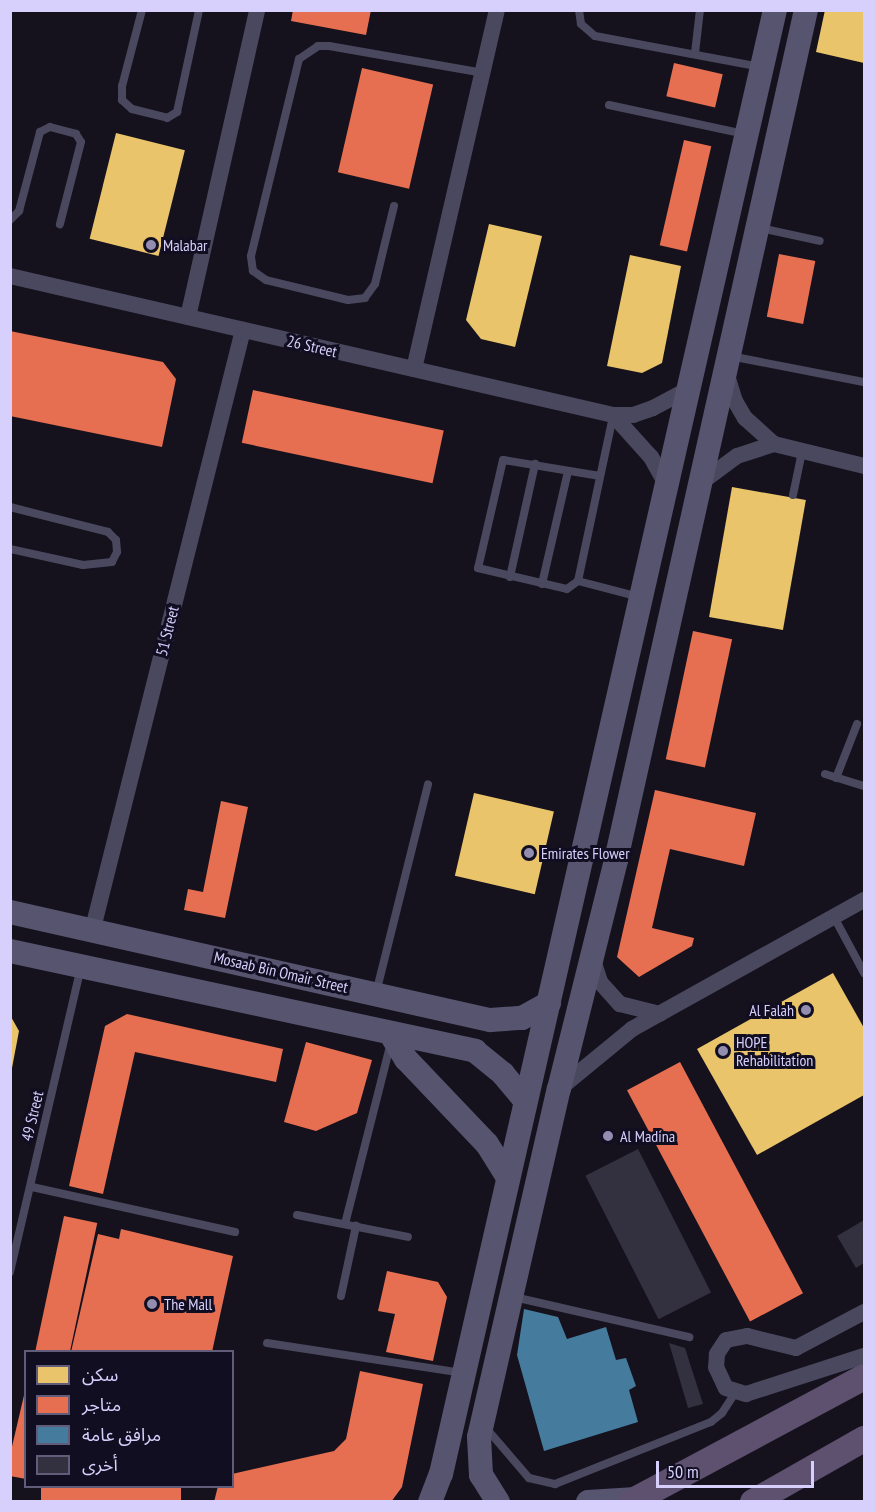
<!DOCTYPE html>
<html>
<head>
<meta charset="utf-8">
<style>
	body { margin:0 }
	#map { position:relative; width:875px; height:1512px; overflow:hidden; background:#15121d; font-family:"PT Sans Narrow","Noto Sans Arabic",sans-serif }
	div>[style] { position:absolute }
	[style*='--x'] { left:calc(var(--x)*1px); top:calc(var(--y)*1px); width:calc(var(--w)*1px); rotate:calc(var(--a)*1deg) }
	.homes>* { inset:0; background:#e9c46a; transform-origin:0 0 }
	.shops>* { inset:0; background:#e76f51; transform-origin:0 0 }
	.public>* { inset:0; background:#457b9d }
	.building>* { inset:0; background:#33303f; transform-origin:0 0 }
	.lane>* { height:8px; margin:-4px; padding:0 4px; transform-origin:4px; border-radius:4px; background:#4a485e }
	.street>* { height:16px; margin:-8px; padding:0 8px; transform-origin:8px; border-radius:8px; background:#4a485e }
	.secondary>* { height:24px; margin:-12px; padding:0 12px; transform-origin:12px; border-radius:12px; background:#575470 }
	.primary>* { height:26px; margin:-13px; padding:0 13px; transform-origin:13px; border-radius:13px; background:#5e516f }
	.dots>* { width:16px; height:16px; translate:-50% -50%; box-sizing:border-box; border:3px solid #120e21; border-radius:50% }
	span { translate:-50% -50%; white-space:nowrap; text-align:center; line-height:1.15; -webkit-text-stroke:6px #120e21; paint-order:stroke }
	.poi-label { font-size:16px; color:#d7d0fd }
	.left { translate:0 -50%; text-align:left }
	.right { translate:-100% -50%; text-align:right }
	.street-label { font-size:16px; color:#d7d0fd }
	.frame { position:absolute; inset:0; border:12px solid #d7d0fd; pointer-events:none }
	.legend { position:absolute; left:24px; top:1350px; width:210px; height:138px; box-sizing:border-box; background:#120e21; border:2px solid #615c79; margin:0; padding:8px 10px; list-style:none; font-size:18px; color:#d7d0fd }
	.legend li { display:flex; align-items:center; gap:12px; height:30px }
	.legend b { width:30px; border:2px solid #615c79 }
	.scale { position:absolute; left:656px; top:1461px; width:158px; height:27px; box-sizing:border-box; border:3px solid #d7d0fd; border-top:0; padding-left:8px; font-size:18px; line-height:21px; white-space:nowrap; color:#d7d0fd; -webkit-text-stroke:4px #120e21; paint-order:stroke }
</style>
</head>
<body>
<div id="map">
	<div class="homes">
		<i style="clip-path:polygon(825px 10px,864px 10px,864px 63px,816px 52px)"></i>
		<i style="left:116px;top:133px;width:71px;height:109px;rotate:14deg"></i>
		<i style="clip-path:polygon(489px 224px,542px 236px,515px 347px,481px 339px,466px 320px)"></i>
		<i style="clip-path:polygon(630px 255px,681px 266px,662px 363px,642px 373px,607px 366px)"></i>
		<i style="left:732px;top:487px;width:75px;height:132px;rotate:10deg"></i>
		<i style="left:474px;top:793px;width:82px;height:85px;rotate:13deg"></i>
		<i style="clip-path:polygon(833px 973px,864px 1028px,864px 1095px,757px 1155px,697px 1049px)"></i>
		<i style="clip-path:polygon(10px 1015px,19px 1031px,12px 1068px,10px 1068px)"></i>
	</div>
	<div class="shops">
		<i style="clip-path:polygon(293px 10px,371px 10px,366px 35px,291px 21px)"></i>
		<i style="left:674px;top:63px;width:50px;height:34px;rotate:13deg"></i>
		<i style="left:362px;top:68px;width:73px;height:107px;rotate:13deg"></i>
		<i style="left:684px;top:140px;width:28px;height:108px;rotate:13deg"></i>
		<i style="left:779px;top:254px;width:37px;height:64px;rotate:11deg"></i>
		<i style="clip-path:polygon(10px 331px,163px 362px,176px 379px,162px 447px,10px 416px)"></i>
		<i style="left:253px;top:390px;width:195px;height:54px;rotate:12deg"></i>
		<i style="left:693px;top:631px;width:40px;height:131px;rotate:12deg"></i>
		<i style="clip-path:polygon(655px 790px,756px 813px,744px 866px,670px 849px,652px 928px,694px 938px,692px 946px,639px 977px,617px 957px)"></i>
		<i style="clip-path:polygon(221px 801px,248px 807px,225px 918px,184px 910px,188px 889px,203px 892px)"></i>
		<i style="clip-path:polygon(127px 1014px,283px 1049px,276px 1082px,135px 1052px,103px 1194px,69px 1186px,105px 1026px)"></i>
		<i style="clip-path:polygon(306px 1042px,372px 1060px,357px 1113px,316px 1131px,284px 1122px)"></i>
		<i style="left:680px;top:1062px;width:262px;height:60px;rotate:62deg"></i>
		<i style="left:64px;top:1216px;width:34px;height:139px;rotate:12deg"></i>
		<i style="clip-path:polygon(121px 1229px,233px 1256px,212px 1352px,71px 1352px,98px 1234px,119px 1239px)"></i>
		<i style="clip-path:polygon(387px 1271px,438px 1282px,447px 1297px,433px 1361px,386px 1352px,395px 1314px,378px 1311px)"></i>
		<i style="clip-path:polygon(360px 1371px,423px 1384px,402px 1487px,391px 1502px,214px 1502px,218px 1486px,232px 1486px,232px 1474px,334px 1451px,346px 1439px)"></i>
		<i style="clip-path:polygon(25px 1391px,26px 1391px,26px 1479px,10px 1476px,10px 1455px)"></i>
		<i style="left:41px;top:1486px;width:140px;height:16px"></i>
	</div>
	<div class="public">
		<i style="clip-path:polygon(524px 1309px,558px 1317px,567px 1339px,606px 1327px,616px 1360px,626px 1358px,636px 1386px,629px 1390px,638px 1422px,544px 1451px,517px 1355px)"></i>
	</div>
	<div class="building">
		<i style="left:638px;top:1149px;width:161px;height:59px;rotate:63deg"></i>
		<i style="clip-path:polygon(864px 1220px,864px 1263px,856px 1268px,837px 1236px)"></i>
		<i style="clip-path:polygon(669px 1343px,685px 1348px,703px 1404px,688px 1408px)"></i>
	</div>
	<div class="lane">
		<i style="--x:142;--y:10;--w:79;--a:104.7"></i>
		<i style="--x:122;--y:86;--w:14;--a:90"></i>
		<i style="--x:122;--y:100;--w:13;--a:42"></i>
		<i style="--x:132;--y:109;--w:36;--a:14"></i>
		<i style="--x:167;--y:118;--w:12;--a:-31"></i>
		<i style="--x:177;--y:112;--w:104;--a:-77.8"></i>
		<i style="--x:579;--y:10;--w:14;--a:82"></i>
		<i style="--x:581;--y:24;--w:18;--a:41"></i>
		<i style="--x:595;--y:36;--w:168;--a:10.6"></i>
		<i style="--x:695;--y:53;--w:43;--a:-83.4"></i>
		<i style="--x:609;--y:105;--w:138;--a:12.1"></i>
		<i style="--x:394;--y:206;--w:80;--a:103.7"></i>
		<i style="--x:375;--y:284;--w:17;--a:126"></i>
		<i style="--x:365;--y:298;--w:17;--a:173"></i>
		<i style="--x:348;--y:300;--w:84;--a:-166.3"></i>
		<i style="--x:266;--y:280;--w:16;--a:-145"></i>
		<i style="--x:253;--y:271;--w:15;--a:-98"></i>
		<i style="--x:251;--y:256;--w:203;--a:-76.3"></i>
		<i style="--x:299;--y:59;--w:23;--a:-34"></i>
		<i style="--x:318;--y:46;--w:11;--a:0"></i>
		<i style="--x:329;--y:46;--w:157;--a:9.9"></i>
		<i style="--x:10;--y:220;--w:13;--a:-45"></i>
		<i style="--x:19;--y:211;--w:82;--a:-75.1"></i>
		<i style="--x:40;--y:132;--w:11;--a:-27"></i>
		<i style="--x:50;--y:127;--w:27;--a:15"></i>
		<i style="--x:76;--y:134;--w:9;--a:58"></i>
		<i style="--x:81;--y:142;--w:85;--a:104.4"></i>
		<i style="--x:760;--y:228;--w:61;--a:12.2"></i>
		<i style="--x:730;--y:356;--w:136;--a:11"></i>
		<i style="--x:600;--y:476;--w:98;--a:-170.6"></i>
		<i style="--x:503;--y:460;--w:111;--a:103"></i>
		<i style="--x:478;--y:568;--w:91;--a:13.3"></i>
		<i style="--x:567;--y:589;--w:14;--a:-36"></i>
		<i style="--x:578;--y:581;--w:169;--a:-78"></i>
		<i style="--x:793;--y:495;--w:44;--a:-78.2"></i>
		<i style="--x:10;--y:507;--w:101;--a:14.3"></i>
		<i style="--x:108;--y:532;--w:11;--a:45"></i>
		<i style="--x:116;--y:540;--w:12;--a:85"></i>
		<i style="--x:117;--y:552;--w:11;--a:117"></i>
		<i style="--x:112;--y:562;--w:29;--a:174"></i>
		<i style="--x:83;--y:565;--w:75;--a:-167.6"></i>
		<i style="--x:510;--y:577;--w:116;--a:-77.5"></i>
		<i style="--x:578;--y:581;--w:63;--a:14.7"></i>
		<i style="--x:542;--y:584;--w:116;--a:-77"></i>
		<i style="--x:825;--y:774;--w:41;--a:17.1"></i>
		<i style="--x:836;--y:778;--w:58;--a:-68.7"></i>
		<i style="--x:834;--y:917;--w:64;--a:61.8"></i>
		<i style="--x:376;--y:993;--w:215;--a:-76"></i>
		<i style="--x:32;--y:1187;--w:208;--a:12.5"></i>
		<i style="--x:297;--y:1215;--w:113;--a:11.2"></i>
		<i style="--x:345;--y:1224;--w:188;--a:-75.8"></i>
		<i style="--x:10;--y:1272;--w:312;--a:-76.9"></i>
		<i style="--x:341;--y:1296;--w:72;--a:-77.9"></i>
		<i style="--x:514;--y:1297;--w:180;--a:12.9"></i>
		<i style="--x:267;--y:1343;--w:199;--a:8.7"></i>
		<i style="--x:486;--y:1428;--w:66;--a:49.3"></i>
		<i style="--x:529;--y:1478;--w:27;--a:13"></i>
		<i style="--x:555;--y:1484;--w:168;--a:-21.7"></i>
		<i style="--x:711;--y:1422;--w:14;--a:-39"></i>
		<i style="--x:722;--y:1413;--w:24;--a:-57"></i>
	</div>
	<div class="street">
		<i style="--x:10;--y:276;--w:619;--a:12.98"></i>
		<i style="--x:613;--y:415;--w:20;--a:0"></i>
		<i style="--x:633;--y:415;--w:21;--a:-19"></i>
		<i style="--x:653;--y:408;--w:43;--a:-27.8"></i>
		<i style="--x:188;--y:317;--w:315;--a:-77.3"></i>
		<i style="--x:414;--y:369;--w:368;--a:-77"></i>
		<i style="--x:726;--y:372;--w:30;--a:73"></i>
		<i style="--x:735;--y:401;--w:20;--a:60"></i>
		<i style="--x:745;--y:418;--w:39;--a:42"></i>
		<i style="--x:774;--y:444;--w:93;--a:13.7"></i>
		<i style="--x:613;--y:415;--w:57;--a:47.9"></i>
		<i style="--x:651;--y:457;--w:35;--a:61"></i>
		<i style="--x:699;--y:484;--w:47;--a:-36.4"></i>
		<i style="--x:737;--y:456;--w:39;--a:-18"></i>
		<i style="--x:92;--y:932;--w:621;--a:-75.92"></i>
		<i style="--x:593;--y:960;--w:23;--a:72"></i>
		<i style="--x:600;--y:982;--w:30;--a:48"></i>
		<i style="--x:620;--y:1004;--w:41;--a:14"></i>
		<i style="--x:559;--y:1089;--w:94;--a:-39.4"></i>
		<i style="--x:632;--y:1029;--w:265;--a:-29.1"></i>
		<i style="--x:864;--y:1312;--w:77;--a:152.1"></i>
		<i style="--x:796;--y:1348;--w:50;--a:-166.2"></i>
		<i style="--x:747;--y:1336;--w:21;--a:169"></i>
		<i style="--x:726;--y:1340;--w:17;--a:123"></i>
		<i style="--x:717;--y:1354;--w:13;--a:94"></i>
		<i style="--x:716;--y:1367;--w:23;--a:65"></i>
		<i style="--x:726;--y:1388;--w:21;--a:17"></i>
		<i style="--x:746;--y:1394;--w:124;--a:-17.9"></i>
	</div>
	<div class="secondary">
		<i style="--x:10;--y:912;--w:492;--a:12.7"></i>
		<i style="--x:490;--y:1020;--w:32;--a:-4"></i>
		<i style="--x:522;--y:1018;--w:31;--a:-29"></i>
		<i style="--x:10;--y:951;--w:476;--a:12.1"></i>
		<i style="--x:475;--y:1051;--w:36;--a:39"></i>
		<i style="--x:503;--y:1074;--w:35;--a:50"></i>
		<i style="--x:392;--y:1036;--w:27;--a:59"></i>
		<i style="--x:406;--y:1059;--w:117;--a:46.4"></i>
		<i style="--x:487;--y:1144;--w:40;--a:58"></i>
		<i style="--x:430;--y:1502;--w:30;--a:-69"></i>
		<i style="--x:441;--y:1474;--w:1502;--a:-77.15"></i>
		<i style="--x:498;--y:1502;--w:32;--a:-122"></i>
		<i style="--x:481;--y:1475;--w:38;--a:-93"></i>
		<i style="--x:479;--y:1437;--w:357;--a:-77.1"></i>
		<i style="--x:559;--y:1089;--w:236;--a:-76"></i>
		<i style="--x:616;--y:860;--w:871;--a:-77.4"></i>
		<i style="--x:588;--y:1502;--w:48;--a:-3.6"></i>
	</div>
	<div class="primary">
		<i style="--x:631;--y:1502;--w:264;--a:-28.2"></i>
		<i style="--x:753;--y:1502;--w:128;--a:-29.6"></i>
	</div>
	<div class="dots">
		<i style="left:151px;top:245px;background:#938eaf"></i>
		<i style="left:529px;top:853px;background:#938eaf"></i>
		<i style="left:806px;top:1010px;background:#938eaf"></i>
		<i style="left:723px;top:1051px;background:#938eaf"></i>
		<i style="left:608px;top:1136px;background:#938eaf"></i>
		<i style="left:152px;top:1304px;background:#938eaf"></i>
	</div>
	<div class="poi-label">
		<span class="left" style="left:163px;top:245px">Malabar</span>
		<span class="left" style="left:541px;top:853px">Emirates Flower</span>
		<span class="right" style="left:794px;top:1010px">Al Falah</span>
		<span class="left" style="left:736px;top:1051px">HOPE<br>Rehabilitation</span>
		<span class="left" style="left:620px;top:1136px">Al Madina</span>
		<span class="left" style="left:164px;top:1304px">The Mall</span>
	</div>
	<div class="street-label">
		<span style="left:312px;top:346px;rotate:13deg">26 Street</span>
		<span style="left:167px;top:631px;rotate:-76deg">51 Street</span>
		<span style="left:281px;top:972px;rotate:13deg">Mosaab Bin Omair Street</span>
		<span style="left:32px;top:1116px;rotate:-77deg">49 Street</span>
	</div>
	<div class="frame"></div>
	<ul class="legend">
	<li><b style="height:16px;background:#e9c46a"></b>سكن</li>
	<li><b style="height:16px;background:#e76f51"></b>متاجر</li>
	<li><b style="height:16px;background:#457b9d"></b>مرافق عامة</li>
	<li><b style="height:16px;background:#33303f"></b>أخرى</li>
	</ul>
	<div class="scale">50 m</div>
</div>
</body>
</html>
